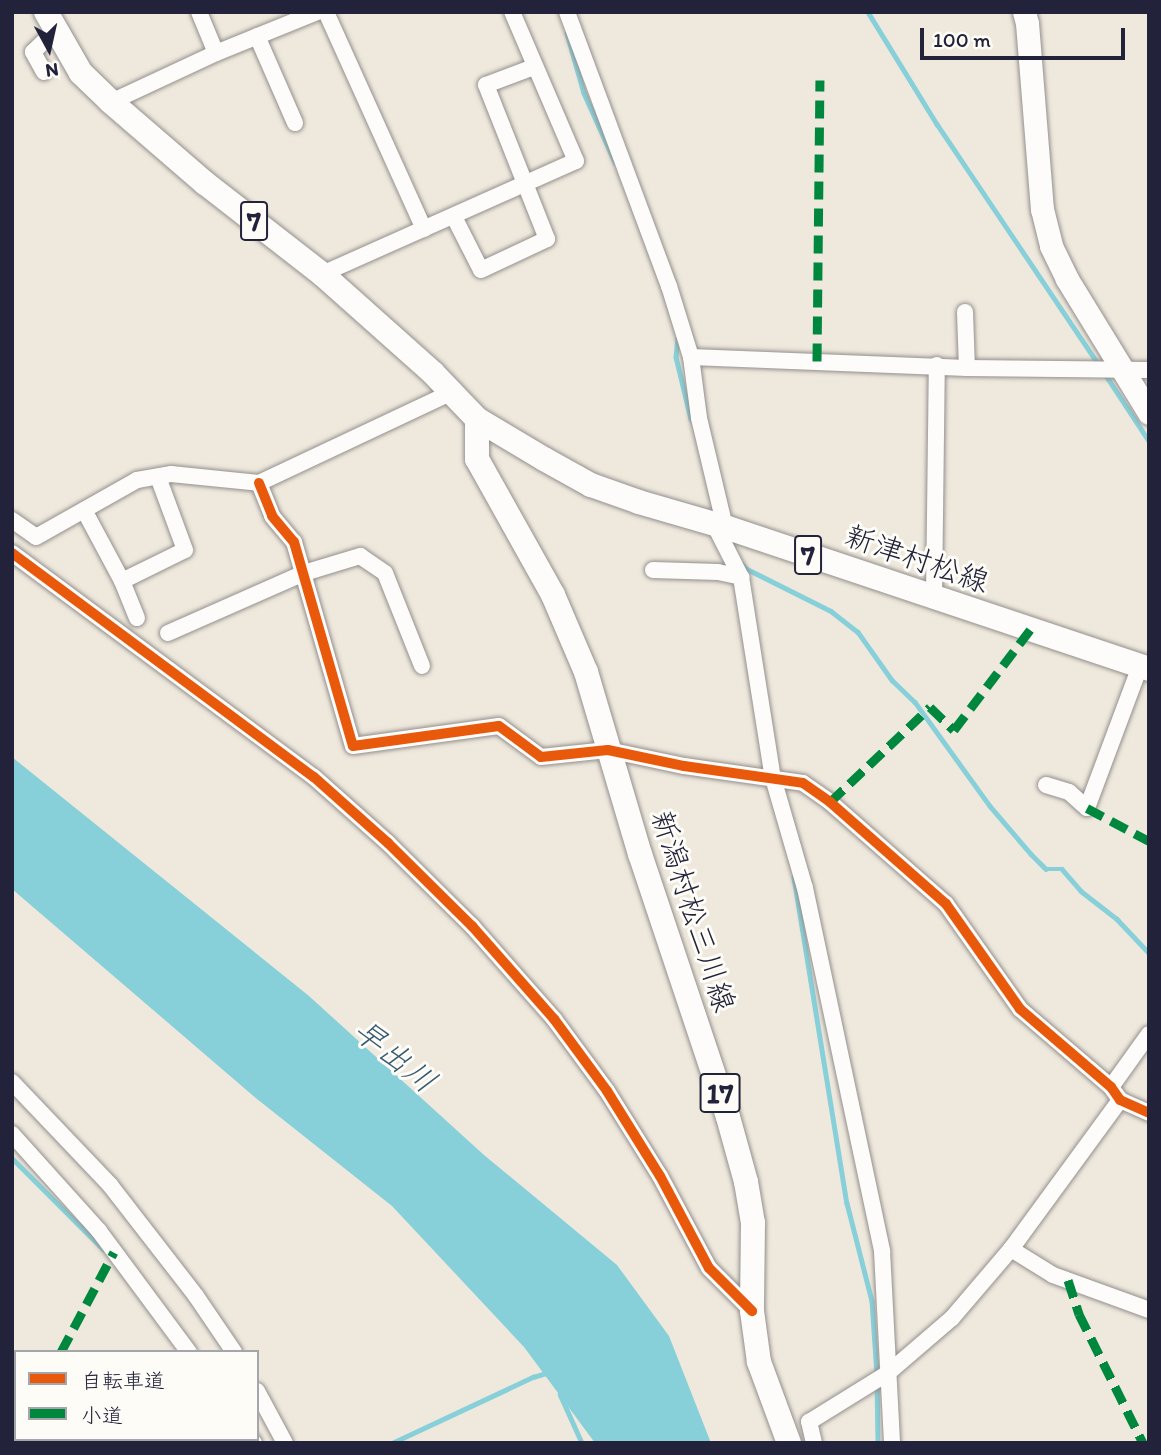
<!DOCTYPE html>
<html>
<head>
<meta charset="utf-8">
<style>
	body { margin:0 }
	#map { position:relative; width:1161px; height:1455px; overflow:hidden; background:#efe9dd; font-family:Itim,"Klee One",sans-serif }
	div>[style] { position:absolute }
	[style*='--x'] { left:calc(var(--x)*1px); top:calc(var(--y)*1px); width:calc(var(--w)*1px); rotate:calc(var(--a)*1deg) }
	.water>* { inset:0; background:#88d0d9 }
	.stream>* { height:4.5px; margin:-2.25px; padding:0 2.25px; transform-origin:2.25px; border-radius:2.25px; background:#88d0d9 }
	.roads { filter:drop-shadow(0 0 2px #938f8d) drop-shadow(0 0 2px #938f8d) }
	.street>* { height:16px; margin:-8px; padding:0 8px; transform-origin:8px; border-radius:8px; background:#fdfcfa }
	.secondary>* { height:23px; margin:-11.5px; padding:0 11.5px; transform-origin:11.5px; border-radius:11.5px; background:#fdfcfa }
	.primary>* { height:24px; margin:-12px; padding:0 12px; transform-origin:12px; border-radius:12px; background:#fdfcfa }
	.quiet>* { height:9px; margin-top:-4.5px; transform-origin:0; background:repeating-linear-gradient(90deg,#00873e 0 18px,transparent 0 27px) }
	.cycleway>* { height:10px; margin:-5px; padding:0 5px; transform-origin:5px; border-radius:5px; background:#e8590c }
	span { translate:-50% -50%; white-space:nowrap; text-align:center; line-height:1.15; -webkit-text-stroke:6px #fdfcf7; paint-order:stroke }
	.shield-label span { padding:2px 5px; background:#fdfcf7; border:2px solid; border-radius:5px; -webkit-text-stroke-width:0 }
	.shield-label { font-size:28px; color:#22223b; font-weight:700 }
	.street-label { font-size:30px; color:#22223b }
	.water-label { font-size:32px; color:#365b72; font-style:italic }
	.frame { position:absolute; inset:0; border:14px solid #22223b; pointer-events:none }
	.legend { position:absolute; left:14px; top:1350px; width:245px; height:91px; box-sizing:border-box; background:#fdfcf7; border:2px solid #a5a5ac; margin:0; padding:9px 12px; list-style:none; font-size:21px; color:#22223b }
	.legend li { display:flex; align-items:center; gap:14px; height:35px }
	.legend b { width:35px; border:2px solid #a5a5ac }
	.north { position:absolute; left:14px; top:14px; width:70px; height:70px; -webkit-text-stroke:5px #fdfcf7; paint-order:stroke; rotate:172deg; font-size:19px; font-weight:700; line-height:28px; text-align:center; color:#22223b }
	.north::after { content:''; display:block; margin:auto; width:24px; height:32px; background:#22223b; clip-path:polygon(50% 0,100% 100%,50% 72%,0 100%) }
	.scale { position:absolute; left:920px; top:28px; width:205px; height:32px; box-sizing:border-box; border:4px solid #22223b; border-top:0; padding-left:9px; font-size:21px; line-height:24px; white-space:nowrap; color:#22223b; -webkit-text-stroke:5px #fdfcf7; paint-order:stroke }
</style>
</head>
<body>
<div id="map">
	<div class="water">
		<i style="clip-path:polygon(12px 757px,309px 996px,484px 1155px,617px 1265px,669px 1336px,711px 1443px,595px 1443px,524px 1347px,392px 1206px,257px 1099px,12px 889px)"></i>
	</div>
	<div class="stream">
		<i style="--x:868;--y:12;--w:132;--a:58.4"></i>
		<i style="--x:937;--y:124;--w:289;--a:56.1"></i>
		<i style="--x:567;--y:33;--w:62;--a:74.2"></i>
		<i style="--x:584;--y:93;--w:76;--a:65.8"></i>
		<i style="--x:678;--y:338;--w:19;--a:96"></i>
		<i style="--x:676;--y:357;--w:64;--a:76.4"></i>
		<i style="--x:1105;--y:374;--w:80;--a:56.7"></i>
		<i style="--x:742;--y:564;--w:7;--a:45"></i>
		<i style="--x:747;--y:569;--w:94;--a:26.6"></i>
		<i style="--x:831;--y:611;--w:34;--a:38"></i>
		<i style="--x:858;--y:632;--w:59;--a:54.7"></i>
		<i style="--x:892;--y:680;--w:32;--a:44"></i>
		<i style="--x:915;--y:702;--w:128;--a:54.2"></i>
		<i style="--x:990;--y:806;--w:63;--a:49.5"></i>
		<i style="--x:1031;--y:854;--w:21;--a:45"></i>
		<i style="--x:1046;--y:869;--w:16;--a:0"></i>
		<i style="--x:1062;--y:869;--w:29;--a:49"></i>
		<i style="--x:1081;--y:891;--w:46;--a:37.9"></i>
		<i style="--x:1117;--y:919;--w:47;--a:46.7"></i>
		<i style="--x:794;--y:877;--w:330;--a:80.8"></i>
		<i style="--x:847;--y:1203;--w:101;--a:75.7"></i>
		<i style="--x:872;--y:1301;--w:74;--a:86.1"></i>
		<i style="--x:12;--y:1158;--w:129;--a:45"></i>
		<i style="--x:877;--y:1384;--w:59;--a:89"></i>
		<i style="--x:560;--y:1394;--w:54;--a:65.8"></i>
		<i style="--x:231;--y:1439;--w:4;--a:63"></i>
		<i style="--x:392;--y:1443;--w:156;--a:-25.1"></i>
		<i style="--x:533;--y:1377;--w:15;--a:-16"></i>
	</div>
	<div class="roads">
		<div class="street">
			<i style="--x:199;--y:12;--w:44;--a:67.5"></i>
			<i style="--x:326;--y:12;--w:238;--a:65.7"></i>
			<i style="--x:567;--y:12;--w:292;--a:69.6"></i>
			<i style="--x:669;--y:286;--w:74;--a:72.8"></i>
			<i style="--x:691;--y:357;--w:62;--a:82.5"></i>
			<i style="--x:699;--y:418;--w:112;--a:76.6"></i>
			<i style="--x:257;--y:36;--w:95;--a:66.4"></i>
			<i style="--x:44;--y:72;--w:23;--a:-119"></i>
			<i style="--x:33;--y:52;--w:32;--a:-44"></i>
			<i style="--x:111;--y:102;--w:116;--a:-25"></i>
			<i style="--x:216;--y:53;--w:109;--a:-22.1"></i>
			<i style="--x:454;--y:217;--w:59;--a:63"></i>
			<i style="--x:481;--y:270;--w:73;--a:-25.2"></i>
			<i style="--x:547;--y:239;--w:166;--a:-111.6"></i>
			<i style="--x:486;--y:85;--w:51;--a:-20.6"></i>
			<i style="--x:322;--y:274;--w:278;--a:-24"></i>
			<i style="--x:576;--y:161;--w:162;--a:-113.2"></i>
			<i style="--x:965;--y:312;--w:56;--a:88"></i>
			<i style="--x:691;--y:357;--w:276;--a:2.3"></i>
			<i style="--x:967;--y:368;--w:182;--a:0.6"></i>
			<i style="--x:259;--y:483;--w:35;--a:68"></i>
			<i style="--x:272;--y:516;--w:34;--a:50"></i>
			<i style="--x:294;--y:542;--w:212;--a:73.9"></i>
			<i style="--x:353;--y:746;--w:147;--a:-7.8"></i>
			<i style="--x:499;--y:726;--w:52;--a:36.4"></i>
			<i style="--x:541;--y:757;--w:67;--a:-6"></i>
			<i style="--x:608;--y:750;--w:78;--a:11.9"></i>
			<i style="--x:684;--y:766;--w:120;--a:8.1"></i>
			<i style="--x:803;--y:783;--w:33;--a:35"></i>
			<i style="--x:830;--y:802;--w:154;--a:41.3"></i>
			<i style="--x:946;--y:904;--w:128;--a:54.8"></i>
			<i style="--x:1020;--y:1009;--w:120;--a:40.6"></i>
			<i style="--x:1111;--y:1087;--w:16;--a:55"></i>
			<i style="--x:1120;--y:1100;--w:32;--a:24"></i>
			<i style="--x:84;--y:510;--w:81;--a:61.8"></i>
			<i style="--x:122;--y:581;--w:40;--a:68"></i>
			<i style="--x:12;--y:520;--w:29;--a:35"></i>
			<i style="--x:36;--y:537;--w:116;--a:-29.4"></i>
			<i style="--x:137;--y:480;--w:35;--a:-10"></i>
			<i style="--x:171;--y:474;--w:88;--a:5.8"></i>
			<i style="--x:259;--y:483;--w:213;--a:-25.2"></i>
			<i style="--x:715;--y:526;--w:57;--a:63"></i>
			<i style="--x:741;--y:577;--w:204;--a:81"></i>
			<i style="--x:773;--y:778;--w:115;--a:73.8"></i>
			<i style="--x:805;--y:888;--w:371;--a:78"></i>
			<i style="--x:882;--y:1251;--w:192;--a:87"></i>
			<i style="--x:12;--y:553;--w:376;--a:36.6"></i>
			<i style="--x:314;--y:777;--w:99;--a:41.7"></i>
			<i style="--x:388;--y:843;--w:118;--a:44.7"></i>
			<i style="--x:472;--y:926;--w:124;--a:48.6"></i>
			<i style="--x:554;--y:1019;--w:89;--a:53.6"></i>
			<i style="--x:607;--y:1091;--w:100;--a:58.1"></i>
			<i style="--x:660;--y:1176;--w:104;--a:62"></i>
			<i style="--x:709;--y:1268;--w:61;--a:45"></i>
			<i style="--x:653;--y:570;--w:65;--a:1.8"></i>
			<i style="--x:718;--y:572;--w:24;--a:12"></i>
			<i style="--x:122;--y:581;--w:70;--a:-26.2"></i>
			<i style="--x:185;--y:550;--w:78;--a:-110.3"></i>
			<i style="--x:934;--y:597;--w:232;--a:-89.3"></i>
			<i style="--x:168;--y:633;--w:149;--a:-23.8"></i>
			<i style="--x:304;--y:573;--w:59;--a:-16.9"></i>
			<i style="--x:360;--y:556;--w:30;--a:34"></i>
			<i style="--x:385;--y:573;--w:100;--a:68.3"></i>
			<i style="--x:1046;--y:785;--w:24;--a:17"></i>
			<i style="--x:1069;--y:792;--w:24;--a:42"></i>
			<i style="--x:1087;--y:808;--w:152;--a:-69.5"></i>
			<i style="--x:12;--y:1082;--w:142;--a:46.4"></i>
			<i style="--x:110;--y:1185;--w:140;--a:52.2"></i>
			<i style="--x:196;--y:1296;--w:68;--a:55.8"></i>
			<i style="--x:1111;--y:1087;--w:65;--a:-54.4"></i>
			<i style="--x:12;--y:1134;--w:130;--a:48.1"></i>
			<i style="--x:99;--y:1231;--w:151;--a:53.4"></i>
			<i style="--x:1011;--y:1249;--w:49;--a:31.8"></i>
			<i style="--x:1053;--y:1275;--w:102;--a:20"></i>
			<i style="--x:257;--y:1391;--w:59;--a:61.7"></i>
			<i style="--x:251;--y:1439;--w:5;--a:53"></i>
			<i style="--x:814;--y:1443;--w:22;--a:-103"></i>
			<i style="--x:809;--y:1422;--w:93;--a:-31.8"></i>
			<i style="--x:888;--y:1373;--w:84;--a:-40.7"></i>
			<i style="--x:952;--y:1318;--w:91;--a:-49.5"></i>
			<i style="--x:1011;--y:1249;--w:185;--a:-53.8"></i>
		</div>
		<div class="secondary">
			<i style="--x:1024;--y:12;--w:11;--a:75"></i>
			<i style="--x:1027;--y:23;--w:187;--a:85.4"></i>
			<i style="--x:1042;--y:209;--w:38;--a:76"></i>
			<i style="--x:1051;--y:246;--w:37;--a:64"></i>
			<i style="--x:1067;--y:279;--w:157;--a:58.5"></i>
		</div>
		<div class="primary">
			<i style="--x:46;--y:12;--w:70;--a:60.2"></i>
			<i style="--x:81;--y:73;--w:42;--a:44"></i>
			<i style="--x:111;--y:102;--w:124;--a:40.8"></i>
			<i style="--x:205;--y:183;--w:148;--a:37.9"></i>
			<i style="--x:322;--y:274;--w:149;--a:41.7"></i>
			<i style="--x:433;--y:373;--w:64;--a:46.3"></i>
			<i style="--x:477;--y:419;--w:78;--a:30.8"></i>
			<i style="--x:544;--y:459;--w:54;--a:29"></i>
			<i style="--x:591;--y:485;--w:51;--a:19.5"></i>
			<i style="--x:639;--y:502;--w:90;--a:16.2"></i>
			<i style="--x:725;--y:527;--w:447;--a:18.5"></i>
			<i style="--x:477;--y:419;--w:40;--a:90"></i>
			<i style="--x:477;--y:459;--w:156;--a:60.8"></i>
			<i style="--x:553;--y:595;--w:84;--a:66.8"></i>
			<i style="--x:586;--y:672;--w:190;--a:73.5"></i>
			<i style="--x:640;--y:854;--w:277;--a:71.5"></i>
			<i style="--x:728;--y:1117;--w:67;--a:74.5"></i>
			<i style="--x:746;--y:1182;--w:42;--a:80.3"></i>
			<i style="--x:753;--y:1223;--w:88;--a:90.7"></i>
			<i style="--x:752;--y:1311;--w:51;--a:82.2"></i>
			<i style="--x:759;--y:1362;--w:86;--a:69.7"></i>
		</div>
	</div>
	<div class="quiet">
		<i style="--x:878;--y:12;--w:1;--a:90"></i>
		<i style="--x:817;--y:361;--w:281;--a:-89.4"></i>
		<i style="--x:830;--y:802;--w:138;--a:-43.5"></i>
		<i style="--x:930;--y:707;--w:33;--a:44"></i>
		<i style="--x:954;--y:730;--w:126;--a:-52.8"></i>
		<i style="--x:1087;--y:808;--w:70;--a:28"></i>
		<i style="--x:1068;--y:1280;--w:36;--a:72"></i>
		<i style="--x:1079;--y:1314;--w:144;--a:63.6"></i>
		<i style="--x:61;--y:1352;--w:113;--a:-62.1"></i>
		<i style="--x:22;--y:1439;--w:6;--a:39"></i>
	</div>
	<div class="cycleway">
		<i style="--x:259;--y:483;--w:35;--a:68"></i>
		<i style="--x:272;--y:516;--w:34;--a:50"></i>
		<i style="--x:294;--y:542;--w:212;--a:73.9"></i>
		<i style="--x:353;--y:746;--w:147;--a:-7.8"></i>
		<i style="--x:499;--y:726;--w:52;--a:36.4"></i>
		<i style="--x:541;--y:757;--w:67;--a:-6"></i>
		<i style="--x:608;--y:750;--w:78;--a:11.9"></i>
		<i style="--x:684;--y:766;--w:120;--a:8.1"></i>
		<i style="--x:803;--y:783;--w:33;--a:35"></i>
		<i style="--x:830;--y:802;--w:154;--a:41.3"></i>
		<i style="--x:946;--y:904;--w:128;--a:54.8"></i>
		<i style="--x:1020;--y:1009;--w:120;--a:40.6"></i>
		<i style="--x:1111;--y:1087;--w:16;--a:55"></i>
		<i style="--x:1120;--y:1100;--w:32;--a:24"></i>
		<i style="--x:12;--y:553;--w:376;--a:36.6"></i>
		<i style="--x:314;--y:777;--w:99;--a:41.7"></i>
		<i style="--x:388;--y:843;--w:118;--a:44.7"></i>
		<i style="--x:472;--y:926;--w:124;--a:48.6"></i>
		<i style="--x:554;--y:1019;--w:89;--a:53.6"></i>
		<i style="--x:607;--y:1091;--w:100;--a:58.1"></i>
		<i style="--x:660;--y:1176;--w:104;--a:62"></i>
		<i style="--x:709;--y:1268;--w:61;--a:45"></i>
	</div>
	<div class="shield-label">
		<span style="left:254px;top:221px">7</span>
		<span style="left:808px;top:555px">7</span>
		<span style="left:720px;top:1093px">17</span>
	</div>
	<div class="street-label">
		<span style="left:917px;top:559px;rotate:19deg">新津村松線</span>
		<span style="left:693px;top:911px;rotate:72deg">新潟村松三川線</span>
	</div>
	<div class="water-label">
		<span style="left:395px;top:1056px;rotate:39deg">早出川</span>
	</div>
	<div class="frame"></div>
	<ul class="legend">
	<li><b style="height:9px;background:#e8590c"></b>自転車道</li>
	<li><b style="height:9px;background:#00873e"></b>小道</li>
	</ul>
	<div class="north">N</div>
	<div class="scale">100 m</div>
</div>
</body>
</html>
